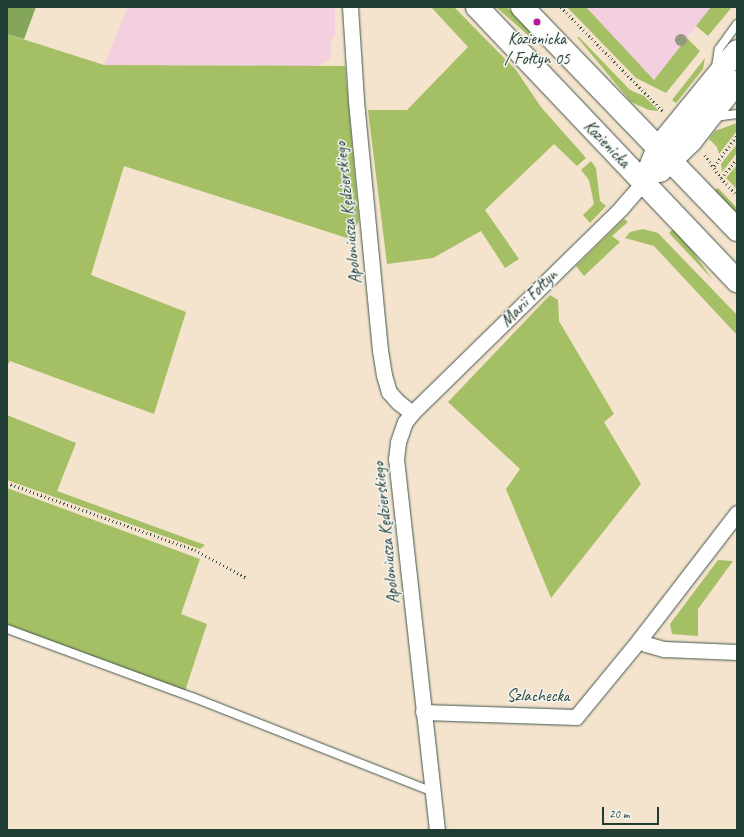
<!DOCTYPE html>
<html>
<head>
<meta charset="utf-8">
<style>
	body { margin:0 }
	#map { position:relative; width:744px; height:837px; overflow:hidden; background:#f4e3cd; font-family:Caveat,sans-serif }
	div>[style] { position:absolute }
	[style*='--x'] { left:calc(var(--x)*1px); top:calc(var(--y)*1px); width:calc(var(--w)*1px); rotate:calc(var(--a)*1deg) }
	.built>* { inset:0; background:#f3cfdf }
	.green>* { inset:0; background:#a5bf65 }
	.forest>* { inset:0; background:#84a65a }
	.path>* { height:2.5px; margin-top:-1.25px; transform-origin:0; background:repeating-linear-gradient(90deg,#3f564b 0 1px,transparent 0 4px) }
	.roads { filter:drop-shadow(0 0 1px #3f564b) drop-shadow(0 0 1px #3f564b) }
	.lane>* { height:8px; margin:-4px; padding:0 4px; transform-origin:4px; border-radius:4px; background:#fff }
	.street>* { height:15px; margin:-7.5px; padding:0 7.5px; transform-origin:7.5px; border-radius:7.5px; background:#fff }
	.secondary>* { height:22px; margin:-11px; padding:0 11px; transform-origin:11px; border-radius:11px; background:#fff }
	.trees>* { width:12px; height:12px; margin:-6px; border-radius:50%; background:#919a7f }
	.dots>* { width:11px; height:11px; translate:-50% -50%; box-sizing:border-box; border:2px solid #f6f6f2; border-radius:50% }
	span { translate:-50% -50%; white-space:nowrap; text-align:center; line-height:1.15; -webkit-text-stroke:3px #f6f6f2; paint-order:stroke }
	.poi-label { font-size:17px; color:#1f3d34 }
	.street-label { font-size:17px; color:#1f3d34 }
	.frame { position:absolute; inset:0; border:8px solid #1f3d34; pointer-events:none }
	.scale { position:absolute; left:602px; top:807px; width:57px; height:18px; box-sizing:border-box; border:2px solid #1f3d34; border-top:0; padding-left:5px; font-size:12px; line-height:14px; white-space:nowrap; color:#1f3d34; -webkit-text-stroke:3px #f6f6f2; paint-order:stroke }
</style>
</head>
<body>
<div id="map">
	<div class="built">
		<i style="clip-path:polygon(128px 7px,335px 7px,335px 35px,331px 41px,331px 58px,318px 66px,104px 65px)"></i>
		<i style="clip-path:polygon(586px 7px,711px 7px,654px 80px)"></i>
	</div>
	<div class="green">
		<i style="clip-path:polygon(431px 7px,454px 7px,516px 70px,541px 107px,586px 158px,577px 166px,554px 144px,485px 210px,519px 259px,505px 268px,481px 231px,433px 258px,387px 264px,368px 110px,407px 110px,468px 47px)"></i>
		<i style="clip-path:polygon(496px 7px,507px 7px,533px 34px,530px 37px)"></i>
		<i style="clip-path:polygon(567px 7px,586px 7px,654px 80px,687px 38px,700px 51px,666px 93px,636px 78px)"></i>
		<i style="clip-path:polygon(711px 7px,732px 7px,708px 36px,696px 26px)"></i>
		<i style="clip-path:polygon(7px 34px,104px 65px,345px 66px,359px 221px,350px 239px,124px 166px,91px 275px,186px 312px,154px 414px,10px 361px,7px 366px)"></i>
		<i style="clip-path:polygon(577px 37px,579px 37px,630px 90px,644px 96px,659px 111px,649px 110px,631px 102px)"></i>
		<i style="clip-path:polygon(705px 58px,703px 69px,676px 103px,672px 100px)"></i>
		<i style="clip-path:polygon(737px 123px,736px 132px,719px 154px,717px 147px,709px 139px,715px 131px)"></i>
		<i style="clip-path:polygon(737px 144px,737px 153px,722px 172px,721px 164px)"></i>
		<i style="clip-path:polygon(591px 161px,596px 168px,600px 201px,606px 206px,590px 223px,583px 215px,594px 204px,589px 180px,581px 170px)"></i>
		<i style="clip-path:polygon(737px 165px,737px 189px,726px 178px)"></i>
		<i style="clip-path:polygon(718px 188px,737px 208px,737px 215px,714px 190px)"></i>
		<i style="clip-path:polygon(624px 219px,628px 222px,612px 236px,620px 242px,584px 276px,576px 266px)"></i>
		<i style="clip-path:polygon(674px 228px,685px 240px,712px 279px,669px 233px)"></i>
		<i style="clip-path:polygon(643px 229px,658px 233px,737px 315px,737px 335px,654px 246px,625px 238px,630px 232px)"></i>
		<i style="clip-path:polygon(550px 295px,558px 300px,559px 321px,614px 414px,604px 422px,641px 484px,551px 598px,506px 489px,520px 469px,448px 402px)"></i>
		<i style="clip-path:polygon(7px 415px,76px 443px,57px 491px,205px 545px,200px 549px,7px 480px)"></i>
		<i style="clip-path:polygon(7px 488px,200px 559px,181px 614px,207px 624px,185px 691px,7px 625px)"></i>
		<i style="clip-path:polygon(718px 560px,733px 561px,698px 609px,698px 636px,672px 634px,670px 624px)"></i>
	</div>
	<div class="forest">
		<i style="clip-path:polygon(7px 7px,36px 7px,24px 39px,7px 34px)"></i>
	</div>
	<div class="path">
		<i style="--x:561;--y:7;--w:146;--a:45.6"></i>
		<i style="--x:705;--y:155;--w:28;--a:55"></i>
		<i style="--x:721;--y:178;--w:23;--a:47"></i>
		<i style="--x:714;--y:166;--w:39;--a:-53"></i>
		<i style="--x:721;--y:178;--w:25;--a:-50"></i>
		<i style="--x:7;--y:483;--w:200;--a:19.6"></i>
		<i style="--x:195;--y:550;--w:59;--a:28.3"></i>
	</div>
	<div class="roads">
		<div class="lane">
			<i style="--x:716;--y:67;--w:18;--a:-81"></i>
			<i style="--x:719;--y:49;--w:31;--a:-54"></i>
			<i style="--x:715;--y:117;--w:22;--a:-8"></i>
			<i style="--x:7;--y:629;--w:197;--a:20.2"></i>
			<i style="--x:192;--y:697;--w:259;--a:21.5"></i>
		</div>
		<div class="street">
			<i style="--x:350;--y:7;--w:94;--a:86.3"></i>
			<i style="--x:356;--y:101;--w:250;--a:84.5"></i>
			<i style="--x:380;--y:350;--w:25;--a:81"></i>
			<i style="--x:384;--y:375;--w:18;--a:74"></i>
			<i style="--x:389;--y:392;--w:13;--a:48"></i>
			<i style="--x:398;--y:402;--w:18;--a:38"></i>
			<i style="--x:640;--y:639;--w:8;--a:40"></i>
			<i style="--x:646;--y:644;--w:19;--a:16"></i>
			<i style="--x:664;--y:649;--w:73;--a:2.4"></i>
			<i style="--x:423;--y:712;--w:153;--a:1.9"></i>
			<i style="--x:576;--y:717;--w:101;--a:-50.6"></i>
			<i style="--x:640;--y:639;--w:159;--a:-52.4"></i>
			<i style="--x:437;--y:830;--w:373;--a:-96.3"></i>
			<i style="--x:396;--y:459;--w:17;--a:-83"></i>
			<i style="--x:398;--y:442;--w:21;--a:-71"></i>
			<i style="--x:405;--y:422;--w:11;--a:-52"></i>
			<i style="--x:412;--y:413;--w:293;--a:-44.4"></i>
			<i style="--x:621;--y:208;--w:35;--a:-49"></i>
		</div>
		<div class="secondary">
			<i style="--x:477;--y:7;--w:378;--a:46.5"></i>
			<i style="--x:522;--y:7;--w:310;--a:46"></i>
			<i style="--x:660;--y:171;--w:43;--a:-44.1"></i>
			<i style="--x:691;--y:141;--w:75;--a:-52.1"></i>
			<i style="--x:644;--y:182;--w:37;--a:-68"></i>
			<i style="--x:658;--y:148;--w:125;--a:-50.8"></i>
		</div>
	</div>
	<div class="trees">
		<i style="left:681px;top:40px"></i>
	</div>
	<div class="dots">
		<i style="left:537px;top:22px;background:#b5179e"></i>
	</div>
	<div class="poi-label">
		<span style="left:537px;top:49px">Kozienicka<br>/ Fołtyn 05</span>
	</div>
	<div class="street-label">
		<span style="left:607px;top:144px;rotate:46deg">Kozienicka</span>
		<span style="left:348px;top:213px;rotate:-96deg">Apoloniusza Kędzierskiego</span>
		<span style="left:529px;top:298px;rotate:-45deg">Marii Fołtyn</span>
		<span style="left:386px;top:533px;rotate:-96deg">Apoloniusza Kędzierskiego</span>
		<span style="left:538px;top:696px">Szlachecka</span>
	</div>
	<div class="frame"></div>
	<div class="scale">20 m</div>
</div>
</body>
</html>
